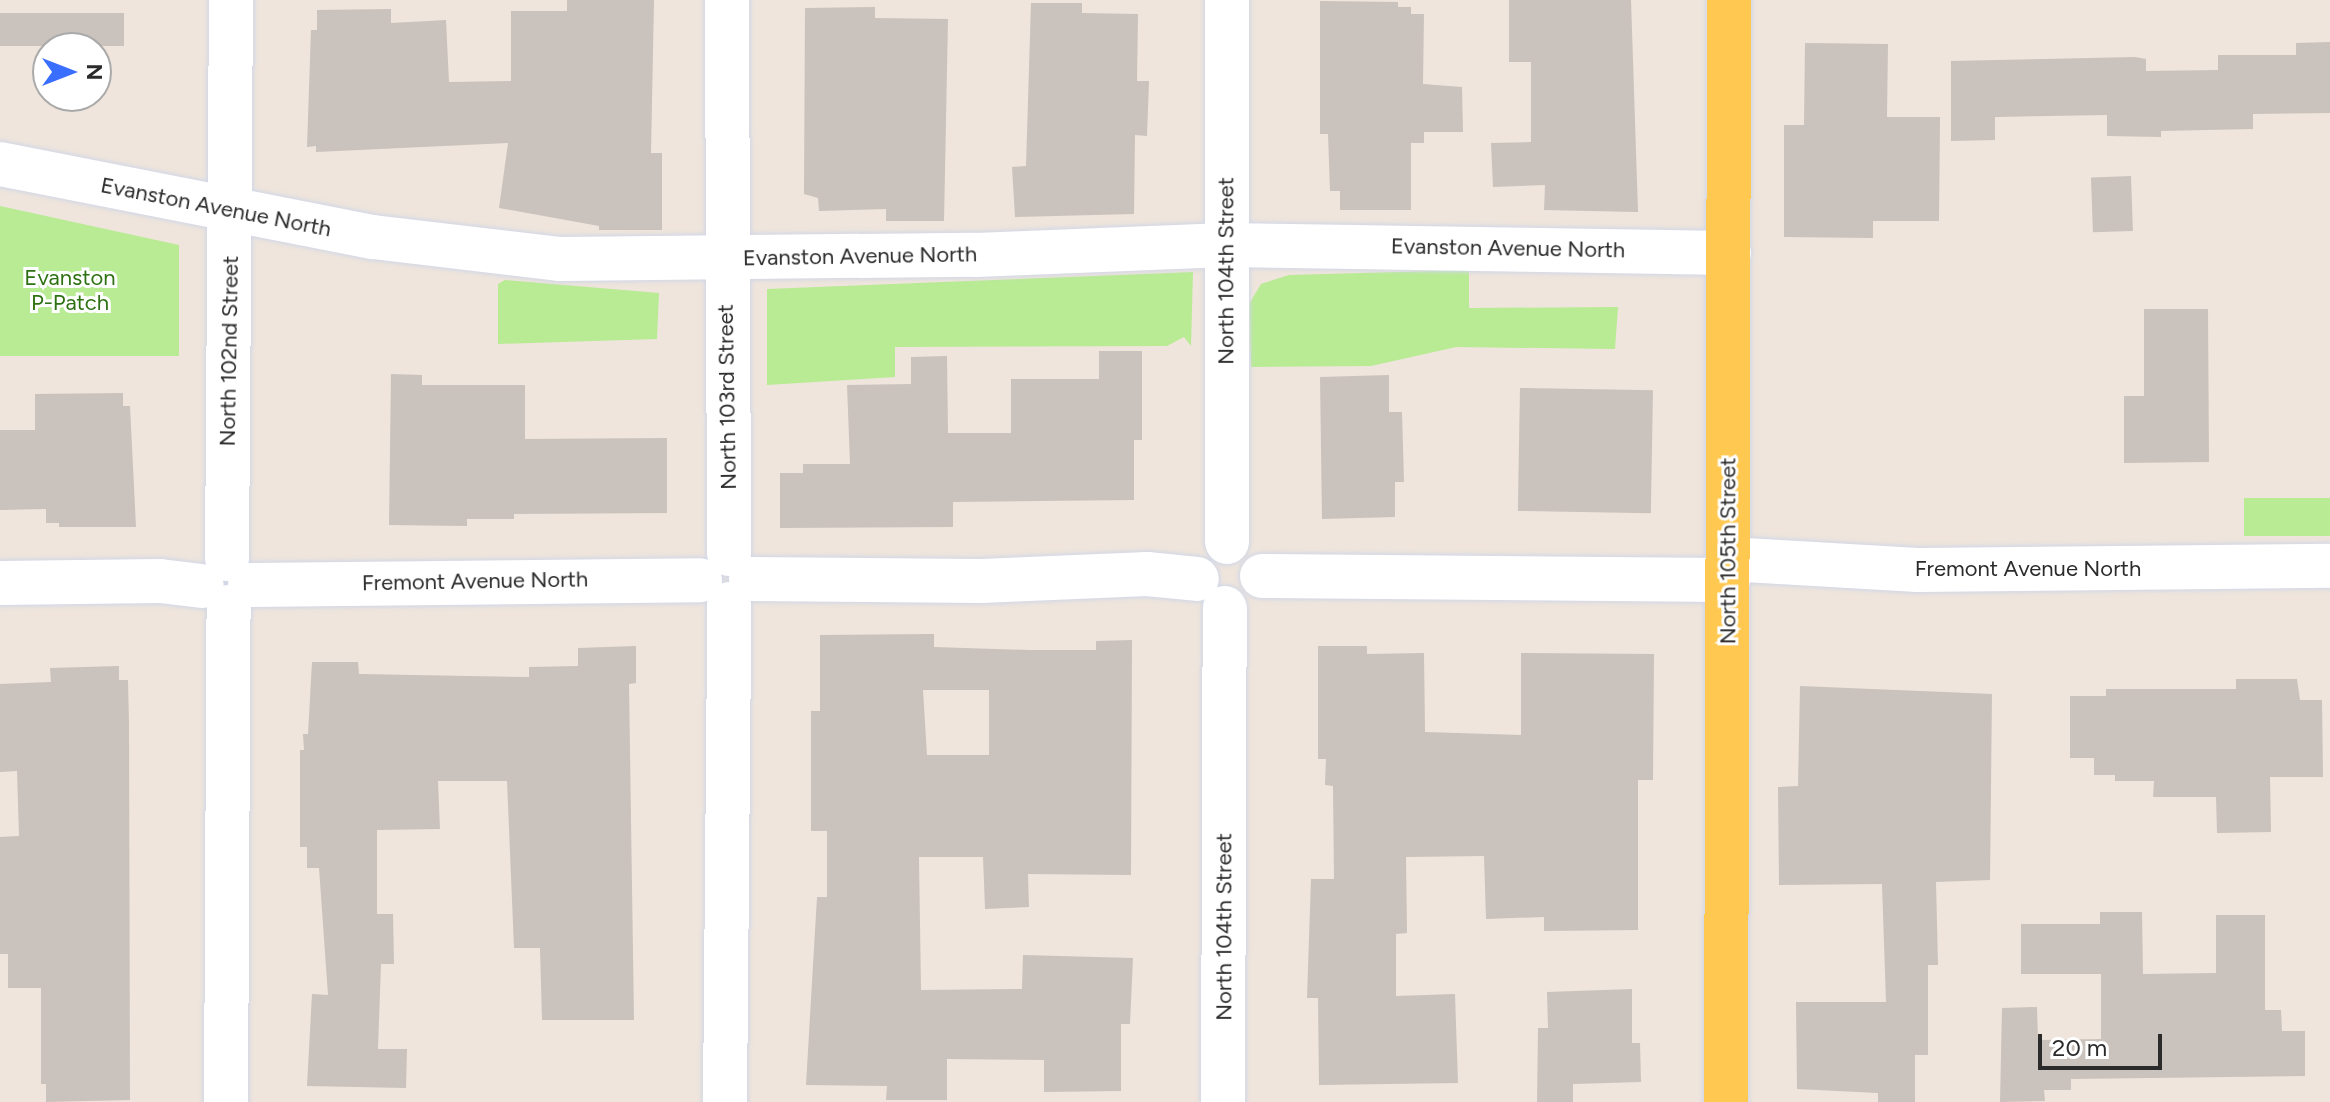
<!DOCTYPE html>
<html>
<head>
<meta charset="utf-8">
<style>
	body { margin:0 }
	#map { position:relative; width:2330px; height:1102px; overflow:hidden; background:#efe5dc; font-family:Figtree,sans-serif }
	div>[style] { position:absolute }
	[style*='--x'] { left:calc(var(--x)*1px); top:calc(var(--y)*1px); width:calc(var(--w)*1px); rotate:calc(var(--a)*1deg) }
	.green>* { inset:0; background:#b8eb93; transform-origin:0 0 }
	.building>* { inset:0; background:#cac2bc; transform-origin:0 0 }
	.roads { filter:drop-shadow(0 0 2px #d1d7e6) drop-shadow(0 0 2px #d1d7e6) }
	.minor>* { height:44px; margin:-22px; padding:0 22px; transform-origin:22px; border-radius:22px; background:#fff }
	.major>* { height:44px; margin:-22px; padding:0 22px; transform-origin:22px; border-radius:22px; background:#ffc851 }
	span { translate:-50% -50%; white-space:nowrap; text-align:center; line-height:1.15; -webkit-text-stroke:6px #fff; paint-order:stroke }
	.street-label { font-size:22px; color:#2b2b2b }
	.park-label { font-size:22px; color:#2e7112 }
	.north { position:absolute; left:32px; top:32px; width:80px; height:80px; box-sizing:border-box; background:#fff; border:2px solid #aaa; border-radius:50%; rotate:90deg; font-size:22px; font-weight:700; line-height:32px; text-align:center; color:#2b2b2b }
	.north::after { content:''; display:block; margin:auto; width:28px; height:36px; background:#396eff; clip-path:polygon(50% 0,100% 100%,50% 72%,0 100%) }
	.scale { position:absolute; left:2038px; top:1034px; width:124px; height:36px; box-sizing:border-box; border:4px solid #2b2b2b; border-top:0; padding-left:10px; font-size:24px; line-height:28px; white-space:nowrap; color:#2b2b2b; -webkit-text-stroke:6px #fff; paint-order:stroke }
</style>
</head>
<body>
<div id="map">
	<div class="green">
		<i style="clip-path:polygon(0 206px,179px 245px,179px 356px,0 356px)"></i>
		<i style="clip-path:polygon(1469px 270px,1469px 308px,1618px 307px,1615px 349px,1456px 347px,1371px 366px,1251px 367px,1249px 304px,1261px 284px,1289px 275px)"></i>
		<i style="clip-path:polygon(1193px 272px,1191px 346px,1184px 337px,1167px 346px,895px 347px,895px 377px,767px 385px,767px 289px)"></i>
		<i style="clip-path:polygon(505px 280px,659px 293px,657px 339px,498px 344px,498px 284px)"></i>
		<i style="left:2330px;top:498px;width:38px;height:86px;rotate:90deg"></i>
	</div>
	<div class="building">
		<i style="clip-path:polygon(567px 0,654px 0,651px 153px,662px 153px,662px 230px,599px 230px,599px 226px,499px 208px,508px 143px,316px 152px,316px 146px,307px 147px,311px 30px,317px 30px,317px 10px,391px 9px,391px 23px,446px 20px,449px 82px,511px 81px,511px 11px,567px 11px)"></i>
		<i style="clip-path:polygon(1509px 0,1631px 0,1638px 212px,1544px 210px,1545px 185px,1493px 187px,1491px 143px,1531px 142px,1531px 62px,1509px 62px)"></i>
		<i style="clip-path:polygon(1320px 1px,1398px 2px,1398px 7px,1411px 7px,1411px 14px,1424px 14px,1423px 84px,1462px 87px,1463px 132px,1424px 132px,1424px 143px,1411px 143px,1411px 210px,1340px 210px,1340px 191px,1330px 191px,1328px 134px,1320px 134px)"></i>
		<i style="clip-path:polygon(1031px 3px,1082px 3px,1082px 13px,1138px 14px,1137px 81px,1149px 81px,1147px 136px,1135px 135px,1134px 214px,1015px 217px,1012px 167px,1026px 166px)"></i>
		<i style="clip-path:polygon(875px 7px,875px 18px,948px 19px,944px 221px,886px 221px,886px 209px,819px 211px,818px 198px,804px 194px,805px 8px)"></i>
		<i style="left:0;top:13px;width:124px;height:33px"></i>
		<i style="clip-path:polygon(2330px 42px,2330px 113px,2253px 114px,2253px 129px,2161px 131px,2161px 137px,2107px 136px,2107px 115px,1995px 117px,1995px 140px,1951px 141px,1951px 61px,2135px 57px,2146px 59px,2146px 71px,2218px 70px,2218px 55px,2296px 55px,2296px 43px)"></i>
		<i style="clip-path:polygon(1805px 43px,1888px 44px,1887px 117px,1940px 117px,1939px 221px,1873px 221px,1873px 238px,1784px 237px,1784px 125px,1804px 125px)"></i>
		<i style="left:2131px;top:176px;width:55px;height:40px;rotate:88deg"></i>
		<i style="clip-path:polygon(2144px 309px,2208px 309px,2209px 462px,2124px 463px,2124px 396px,2144px 396px)"></i>
		<i style="clip-path:polygon(1099px 351px,1142px 351px,1142px 440px,1134px 440px,1134px 500px,953px 502px,953px 527px,780px 528px,780px 473px,803px 473px,803px 464px,850px 464px,847px 385px,911px 384px,911px 357px,947px 356px,948px 433px,1011px 433px,1011px 379px,1099px 379px)"></i>
		<i style="clip-path:polygon(391px 374px,422px 375px,422px 385px,525px 385px,525px 439px,667px 438px,667px 513px,514px 514px,514px 519px,467px 519px,467px 526px,389px 525px)"></i>
		<i style="clip-path:polygon(1389px 375px,1389px 412px,1402px 412px,1404px 482px,1395px 482px,1395px 517px,1322px 519px,1320px 377px)"></i>
		<i style="left:1520px;top:388px;width:133px;height:123px;rotate:1deg"></i>
		<i style="clip-path:polygon(123px 393px,123px 406px,130px 406px,136px 527px,59px 527px,59px 523px,46px 523px,46px 509px,0 510px,0 430px,35px 430px,35px 394px)"></i>
		<i style="clip-path:polygon(evenodd,934px 634px,934px 647px,1029px 650px,1096px 650px,1096px 641px,1132px 640px,1131px 875px,1028px 874px,1029px 907px,985px 909px,983px 857px,919px 857px,921px 990px,1022px 989px,1023px 955px,1133px 958px,1130px 1024px,1121px 1024px,1121px 1091px,1044px 1092px,1044px 1060px,947px 1059px,947px 1100px,886px 1100px,887px 1086px,806px 1085px,817px 897px,827px 897px,827px 831px,811px 831px,811px 711px,820px 711px,820px 635px,934px 634px,923px 690px,989px 690px,989px 755px,927px 755px,923px 690px)"></i>
		<i style="clip-path:polygon(636px 646px,636px 683px,629px 684px,634px 1020px,542px 1020px,540px 948px,514px 948px,507px 781px,438px 781px,440px 829px,377px 830px,377px 914px,393px 914px,394px 964px,381px 964px,378px 1049px,407px 1049px,406px 1088px,307px 1086px,312px 994px,328px 995px,319px 868px,307px 868px,307px 847px,300px 847px,300px 750px,304px 750px,303px 734px,308px 734px,312px 662px,358px 662px,359px 674px,529px 677px,529px 667px,578px 666px,578px 648px)"></i>
		<i style="clip-path:polygon(1318px 646px,1367px 646px,1367px 654px,1424px 653px,1425px 732px,1521px 735px,1521px 653px,1654px 654px,1653px 780px,1638px 780px,1638px 930px,1544px 931px,1544px 917px,1486px 919px,1484px 856px,1406px 857px,1407px 933px,1396px 934px,1396px 996px,1455px 994px,1458px 1083px,1319px 1085px,1318px 998px,1307px 998px,1311px 879px,1334px 879px,1333px 786px,1325px 785px,1326px 759px,1318px 759px)"></i>
		<i style="clip-path:polygon(119px 666px,119px 680px,128px 680px,129px 725px,130px 1100px,46px 1102px,46px 1084px,41px 1084px,41px 988px,8px 988px,8px 954px,0 954px,0 837px,19px 836px,17px 771px,0 772px,0 684px,51px 682px,50px 668px)"></i>
		<i style="clip-path:polygon(2236px 679px,2297px 679px,2300px 700px,2322px 700px,2323px 777px,2270px 777px,2271px 832px,2217px 833px,2216px 797px,2153px 797px,2154px 781px,2115px 781px,2115px 775px,2094px 775px,2094px 758px,2070px 758px,2070px 696px,2106px 696px,2106px 689px,2236px 689px)"></i>
		<i style="clip-path:polygon(1800px 686px,1992px 694px,1990px 880px,1936px 882px,1938px 965px,1928px 965px,1928px 1055px,1915px 1055px,1915px 1102px,1878px 1102px,1878px 1093px,1797px 1089px,1796px 1002px,1886px 1002px,1882px 884px,1779px 885px,1778px 787px,1798px 786px)"></i>
		<i style="clip-path:polygon(2100px 912px,2142px 912px,2143px 974px,2216px 973px,2216px 915px,2265px 915px,2265px 1010px,2281px 1010px,2282px 1031px,2305px 1031px,2305px 1076px,2071px 1079px,2071px 1090px,2044px 1090px,2045px 1101px,2000px 1102px,2002px 1008px,2037px 1007px,2038px 1040px,2101px 1039px,2101px 974px,2021px 974px,2021px 924px,2100px 924px)"></i>
		<i style="clip-path:polygon(1632px 989px,1632px 1043px,1640px 1043px,1641px 1082px,1573px 1084px,1573px 1102px,1537px 1102px,1538px 1028px,1548px 1028px,1547px 992px)"></i>
	</div>
	<div class="roads">
		<div class="minor">
			<i style="--x:727;--y:0;--w:554;--a:89.79"></i>
			<i style="--x:1227;--y:0;--w:542;--a:90"></i>
			<i style="--x:0;--y:164;--w:380;--a:11.1"></i>
			<i style="--x:373;--y:237;--w:189;--a:6.7"></i>
			<i style="--x:561;--y:259;--w:415;--a:-0.6"></i>
			<i style="--x:976;--y:255;--w:250;--a:-2.3"></i>
			<i style="--x:1226;--y:245;--w:503;--a:0.91"></i>
			<i style="--x:227;--y:559;--w:559;--a:-89.59"></i>
			<i style="--x:1728;--y:559;--w:190;--a:3.3"></i>
			<i style="--x:1918;--y:570;--w:412;--a:-0.6"></i>
			<i style="--x:1262;--y:576;--w:466;--a:0.5"></i>
			<i style="--x:751;--y:579;--w:230;--a:0.5"></i>
			<i style="--x:981;--y:581;--w:166;--a:-2.4"></i>
			<i style="--x:1147;--y:574;--w:50;--a:5.7"></i>
			<i style="--x:0;--y:583;--w:160;--a:-0.7"></i>
			<i style="--x:160;--y:581;--w:42;--a:6.8"></i>
			<i style="--x:250;--y:585;--w:450;--a:-0.6"></i>
			<i style="--x:226;--y:1102;--w:495;--a:-89.7"></i>
			<i style="--x:725;--y:1102;--w:498;--a:-89.5"></i>
			<i style="--x:1223;--y:1102;--w:494;--a:-89.8"></i>
		</div>
		<div class="major">
			<i style="--x:1726;--y:1102;--w:1102;--a:-89.84"></i>
		</div>
	</div>
	<div class="street-label">
		<span style="left:216px;top:207px;rotate:11deg">Evanston Avenue North</span>
		<span style="left:1508px;top:248px;rotate:1deg">Evanston Avenue North</span>
		<span style="left:860px;top:256px;rotate:-1deg">Evanston Avenue North</span>
		<span style="left:1226px;top:271px;rotate:-90deg">North 104th Street</span>
		<span style="left:229px;top:351px;rotate:-89deg">North 102nd Street</span>
		<span style="left:727px;top:397px;rotate:-91deg">North 103rd Street</span>
		<span style="left:1728px;top:551px;rotate:-90deg">North 105th Street</span>
		<span style="left:2028px;top:569px">Fremont Avenue North</span>
		<span style="left:475px;top:581px;rotate:-1deg">Fremont Avenue North</span>
		<span style="left:1224px;top:927px;rotate:-90deg">North 104th Street</span>
	</div>
	<div class="park-label">
		<span style="left:70px;top:290px">Evanston<br>P-Patch</span>
	</div>
	<div class="north">N</div>
	<div class="scale">20 m</div>
</div>
</body>
</html>
